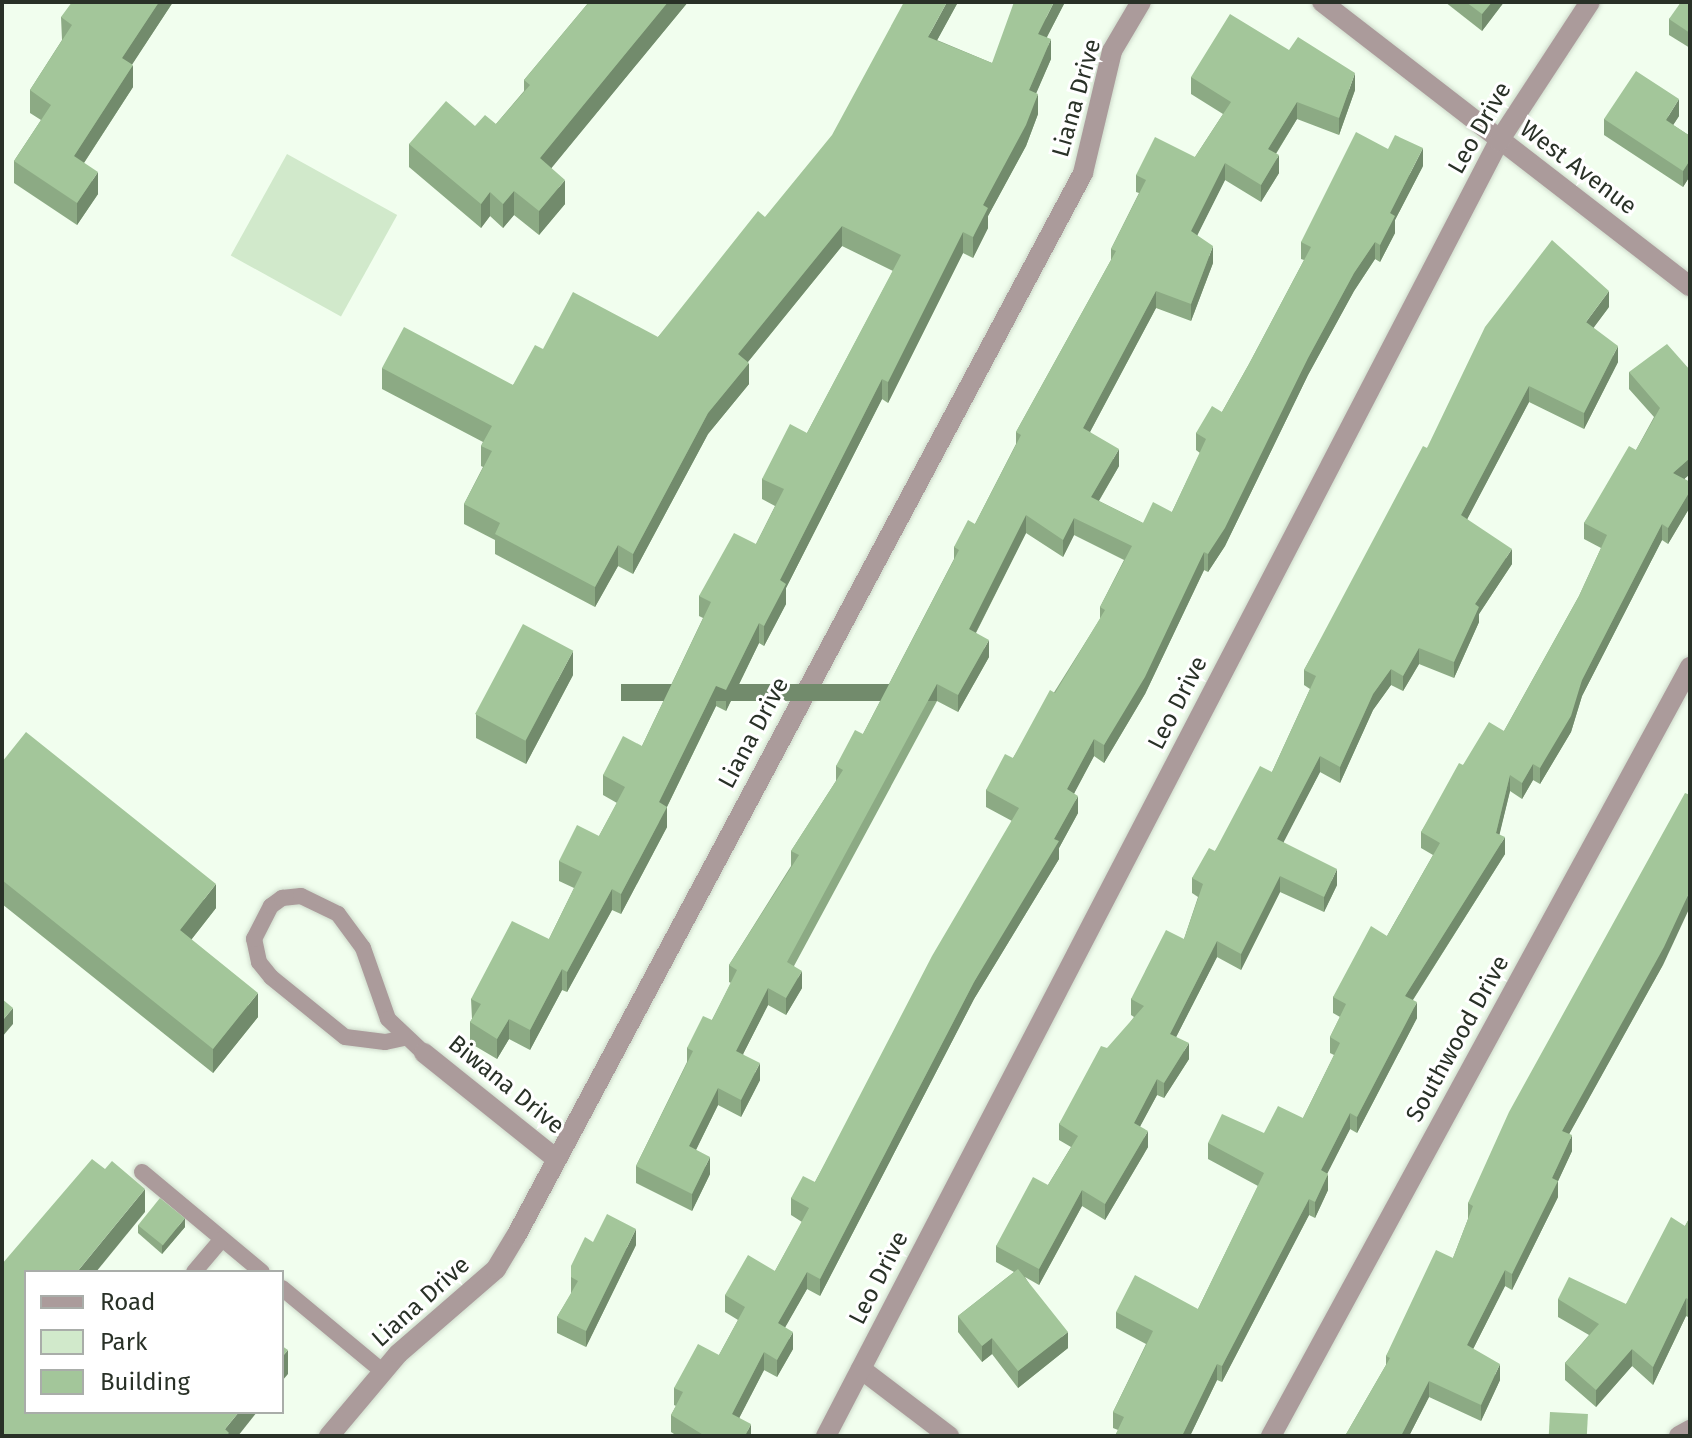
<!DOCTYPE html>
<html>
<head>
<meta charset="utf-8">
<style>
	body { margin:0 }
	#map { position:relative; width:1692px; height:1438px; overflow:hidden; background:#f1feee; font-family:"Fira Sans",sans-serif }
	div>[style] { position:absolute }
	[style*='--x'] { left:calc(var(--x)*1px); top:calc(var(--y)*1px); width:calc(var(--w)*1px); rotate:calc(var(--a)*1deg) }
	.green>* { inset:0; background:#d1e9cb; transform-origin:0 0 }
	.roads { filter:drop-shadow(0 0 2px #cdd9ca) drop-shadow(0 0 2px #cdd9ca) }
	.lane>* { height:16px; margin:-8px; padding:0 8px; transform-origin:8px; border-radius:8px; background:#ab9b9b }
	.street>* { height:20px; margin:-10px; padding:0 10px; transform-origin:10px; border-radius:10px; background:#ab9b9b }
	.wall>* { inset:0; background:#8caa84 }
	.shaded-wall>* { inset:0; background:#728b6c; transform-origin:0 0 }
	.building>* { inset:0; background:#a3c69a; transform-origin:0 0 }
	span { translate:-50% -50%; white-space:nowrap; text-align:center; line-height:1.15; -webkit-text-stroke:6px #fff; paint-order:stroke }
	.street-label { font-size:24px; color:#293127 }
	.frame { position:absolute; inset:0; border:4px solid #293127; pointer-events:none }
	.legend { position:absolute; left:24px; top:1270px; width:260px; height:144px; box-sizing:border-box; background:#fff; border:2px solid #a9ada9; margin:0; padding:10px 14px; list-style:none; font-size:24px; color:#293127 }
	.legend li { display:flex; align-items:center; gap:16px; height:40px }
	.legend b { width:40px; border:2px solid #a9ada9 }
</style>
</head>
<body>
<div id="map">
	<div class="green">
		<i style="left:287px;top:154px;width:126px;height:116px;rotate:29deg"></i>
	</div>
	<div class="roads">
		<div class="lane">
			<i style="--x:404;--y:1038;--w:19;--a:168"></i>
			<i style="--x:385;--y:1042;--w:40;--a:-172.9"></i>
			<i style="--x:345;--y:1037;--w:95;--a:-141"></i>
			<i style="--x:271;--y:977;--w:19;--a:-129"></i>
			<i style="--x:259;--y:962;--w:24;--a:-102"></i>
			<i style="--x:254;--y:939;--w:37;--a:-63"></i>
			<i style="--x:271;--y:906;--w:14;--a:-36"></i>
			<i style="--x:282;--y:898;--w:19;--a:-6"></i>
			<i style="--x:301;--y:896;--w:41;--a:25.9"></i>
			<i style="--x:338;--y:914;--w:42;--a:53.7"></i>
			<i style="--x:363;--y:948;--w:75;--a:70.6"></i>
			<i style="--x:388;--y:1019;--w:50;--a:43.4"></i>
			<i style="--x:142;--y:1172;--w:156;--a:39.8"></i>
			<i style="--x:194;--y:1272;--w:43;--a:-49.7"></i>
			<i style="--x:282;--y:1288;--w:131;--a:39.7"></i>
		</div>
		<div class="street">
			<i style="--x:1322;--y:2;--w:465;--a:37.7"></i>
			<i style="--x:424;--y:1053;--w:168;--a:38.7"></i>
			<i style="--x:861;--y:1369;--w:111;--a:37.3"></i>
			<i style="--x:329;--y:1436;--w:107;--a:-49.9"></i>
			<i style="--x:398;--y:1354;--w:130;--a:-40.9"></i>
			<i style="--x:496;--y:1269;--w:39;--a:-59"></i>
			<i style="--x:516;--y:1236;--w:1205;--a:-61.92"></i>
			<i style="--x:1083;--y:173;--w:125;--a:-76.6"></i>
			<i style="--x:1112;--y:51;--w:57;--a:-59.4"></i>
			<i style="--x:826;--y:1436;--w:1459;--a:-62.54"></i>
			<i style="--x:1499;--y:141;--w:166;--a:-56.8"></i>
			<i style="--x:1271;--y:1436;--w:876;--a:-61.42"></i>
			<i style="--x:1679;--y:1436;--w:13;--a:-29"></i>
		</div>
	</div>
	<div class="wall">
		<i style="clip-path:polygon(173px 2px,132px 64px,133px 87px,84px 163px,98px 194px,77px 225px,14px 183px,14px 161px,41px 120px,30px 113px,30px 90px,62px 40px,61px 17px)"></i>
		<i style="clip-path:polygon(589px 2px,688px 2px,551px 168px,565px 204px,539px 235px,514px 215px,503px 228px,490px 216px,481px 228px,409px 167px,409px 144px,475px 126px,496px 124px,524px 91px,524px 80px)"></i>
		<i style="clip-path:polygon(958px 2px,937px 40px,992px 63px,1065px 2px,1047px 37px,1051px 59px,1036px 93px,1038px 114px,1026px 146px,988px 216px,988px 228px,973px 258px,963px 253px,888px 403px,882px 399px,786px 588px,786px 604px,764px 646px,759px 643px,726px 711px,716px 706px,667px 807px,667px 827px,621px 914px,612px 910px,567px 992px,562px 990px,530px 1050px,509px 1039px,497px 1059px,470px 1043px,470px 1022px,472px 1019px,471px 999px,549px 939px,574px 888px,559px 881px,559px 861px,599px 836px,617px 803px,603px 795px,603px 775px,642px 746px,703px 618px,699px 616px,699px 596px,756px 544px,775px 506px,762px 499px,762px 479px,807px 433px,893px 271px,842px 246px,748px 362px,749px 384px,708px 434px,633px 574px,618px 566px,595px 607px,495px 554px,495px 540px,464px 524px,464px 504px,483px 467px,481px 466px,481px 446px,483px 442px,382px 389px,382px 368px,513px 385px,543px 349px,658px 337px)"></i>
		<i style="clip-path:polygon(1445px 2px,1504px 2px,1482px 31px)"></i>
		<i style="clip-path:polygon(1690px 2px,1690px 48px,1669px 35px,1669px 19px)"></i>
		<i style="clip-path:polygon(1191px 77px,1355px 90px,1339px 135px,1297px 119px,1276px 154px,1279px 173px,1261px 202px,1225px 180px,1197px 235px,1213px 263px,1191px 321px,1156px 308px,1090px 432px,1119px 466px,1099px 501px,1143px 523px,1172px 512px,1200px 453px,1196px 450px,1196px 433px,1222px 412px,1249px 364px,1304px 260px,1301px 259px,1301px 242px,1423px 166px,1395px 220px,1395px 233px,1380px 262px,1375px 259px,1354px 291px,1308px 375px,1225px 546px,1208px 572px,1204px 570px,1145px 694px,1104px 763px,1094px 756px,1074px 793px,1078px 813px,1059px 848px,1059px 859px,974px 999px,820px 1296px,807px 1289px,785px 1327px,793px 1349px,777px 1377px,764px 1370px,739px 1418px,751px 1436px,677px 1436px,671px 1432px,671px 1415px,676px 1406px,674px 1405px,674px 1388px,719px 1355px,738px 1320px,725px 1312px,725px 1295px,775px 1271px,802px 1222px,791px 1215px,791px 1198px,815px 1182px,1012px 821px,986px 807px,986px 790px,1013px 758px,1100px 619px,1100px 607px,1124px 560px,1074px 535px,1063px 557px,1026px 533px,976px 633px,989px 657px,958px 712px,937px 701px,794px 966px,802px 988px,786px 1015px,768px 1005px,743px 1054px,760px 1080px,741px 1117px,718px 1105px,696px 1150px,710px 1174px,692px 1211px,636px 1183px,636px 1166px,687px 1062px,687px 1048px,712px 1020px,731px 983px,729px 982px,729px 965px,791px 866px,791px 851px,836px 781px,836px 766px,863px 734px,954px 559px,954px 547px,975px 524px,1016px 444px,1016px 432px,1111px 260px,1111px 249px,1139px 193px,1136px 192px,1136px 175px,1195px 157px,1223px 114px,1191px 94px)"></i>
		<i style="clip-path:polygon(1679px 116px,1673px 125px,1690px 136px,1690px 176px,1683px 187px,1604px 135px,1604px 119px)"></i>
		<i style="clip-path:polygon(1609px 307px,1593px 328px,1618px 362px,1584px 429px,1529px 402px,1467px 519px,1512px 564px,1479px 614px,1479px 622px,1454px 678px,1419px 664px,1403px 691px,1391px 685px,1373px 710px,1340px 783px,1320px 772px,1283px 842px,1337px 885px,1324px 912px,1280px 892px,1241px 970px,1217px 957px,1176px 1037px,1189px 1059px,1164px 1098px,1157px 1095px,1140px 1126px,1148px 1147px,1105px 1220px,1082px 1206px,1039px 1285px,1025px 1277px,1068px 1348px,1018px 1388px,992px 1354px,982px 1362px,958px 1332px,958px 1316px,1014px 1272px,996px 1262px,996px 1246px,1048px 1185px,1071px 1147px,1059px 1140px,1059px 1124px,1134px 1017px,1131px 1015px,1131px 999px,1184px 939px,1198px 897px,1192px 893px,1192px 878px,1215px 851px,1272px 772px,1310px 689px,1304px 685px,1304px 670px,1427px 448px)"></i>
		<i style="clip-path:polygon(1690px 370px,1690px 474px,1684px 479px,1690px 482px,1690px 507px,1668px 544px,1662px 540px,1582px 696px,1571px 732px,1540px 784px,1533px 780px,1522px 799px,1510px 791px,1499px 835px,1505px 854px,1413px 1000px,1417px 1018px,1357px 1133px,1350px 1129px,1327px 1173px,1328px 1190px,1315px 1218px,1309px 1215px,1222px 1382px,1217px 1380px,1190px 1436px,1115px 1436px,1118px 1430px,1113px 1428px,1113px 1412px,1146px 1344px,1116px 1328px,1116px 1312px,1198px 1309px,1258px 1186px,1208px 1159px,1208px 1143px,1264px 1133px,1303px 1118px,1334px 1055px,1330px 1053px,1330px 1037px,1340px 1017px,1333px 1013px,1333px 997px,1387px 936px,1433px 855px,1421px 848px,1421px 832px,1463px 765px,1504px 731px,1579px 596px,1601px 548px,1584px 539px,1584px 523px,1636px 450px,1654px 417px,1629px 389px,1629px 372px)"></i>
		<i style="clip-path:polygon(573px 675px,526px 764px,476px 738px,476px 714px)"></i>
		<i style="clip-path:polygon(2px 762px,216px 908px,191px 940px,258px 1017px,213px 1073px,2px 904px)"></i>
		<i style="clip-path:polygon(1664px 963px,1569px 1134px,1572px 1151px,1558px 1181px,1558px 1197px,1512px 1290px,1505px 1286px,1473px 1349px,1500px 1380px,1481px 1421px,1429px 1397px,1409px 1436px,1345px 1436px,1386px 1365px,1386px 1356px,1453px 1258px,1468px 1219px,1468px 1203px)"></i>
		<i style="clip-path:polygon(1690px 1217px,1690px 1318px,1686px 1316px,1653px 1385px,1632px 1366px,1596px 1407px,1565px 1380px,1565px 1363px,1589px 1335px,1558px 1317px,1558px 1299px,1626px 1304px,1685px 1226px)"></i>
		<i style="clip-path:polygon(138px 1225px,185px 1227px,162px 1254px,138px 1233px)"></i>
		<i style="clip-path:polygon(636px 1245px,586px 1347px,557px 1333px,557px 1317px,571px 1294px,571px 1266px)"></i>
	</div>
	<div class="shaded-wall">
		<i style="clip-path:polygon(159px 2px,173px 2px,122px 80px,122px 58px)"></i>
		<i style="clip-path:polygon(668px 2px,688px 2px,540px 182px,540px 158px)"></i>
		<i style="clip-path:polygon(947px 2px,958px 2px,928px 57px,928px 37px)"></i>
		<i style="clip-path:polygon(1054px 2px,1065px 2px,1038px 54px,1038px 34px)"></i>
		<i style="clip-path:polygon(1492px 2px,1504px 2px,1482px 31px,1482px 14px)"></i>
		<i style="clip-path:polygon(1051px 39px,1051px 59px,1029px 110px,1029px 90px)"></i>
		<i style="clip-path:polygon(133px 65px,133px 87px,74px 178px,74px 156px)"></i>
		<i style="clip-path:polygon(1355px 73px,1355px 90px,1339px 135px,1339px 118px)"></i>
		<i style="clip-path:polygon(1038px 94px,1038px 114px,1026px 146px,988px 216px,988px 228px,973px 258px,973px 237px,983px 205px)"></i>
		<i style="clip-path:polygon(1679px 99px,1679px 116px,1666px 136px,1666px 120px)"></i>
		<i style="clip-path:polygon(1297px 102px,1297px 119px,1268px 166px,1268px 149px)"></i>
		<i style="clip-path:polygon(1423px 148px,1423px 166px,1395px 220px,1395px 233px,1380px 262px,1380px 245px,1390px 213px)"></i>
		<i style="clip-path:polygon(1279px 155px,1279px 173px,1261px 202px,1261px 185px)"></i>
		<i style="clip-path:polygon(1690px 160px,1690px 176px,1683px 187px,1683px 171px)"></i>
		<i style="clip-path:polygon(1225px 163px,1225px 180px,1191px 248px,1191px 231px)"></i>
		<i style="clip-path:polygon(98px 172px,98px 194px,77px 225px,77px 203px)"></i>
		<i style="clip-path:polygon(565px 180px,565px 204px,539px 235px,539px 211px)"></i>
		<i style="clip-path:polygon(514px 191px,514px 215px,503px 228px,503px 204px)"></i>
		<i style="clip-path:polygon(490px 192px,490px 216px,481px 228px,481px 204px)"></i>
		<i style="clip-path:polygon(842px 226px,842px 246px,738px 374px,738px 354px)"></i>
		<i style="clip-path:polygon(963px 232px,963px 253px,888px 403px,888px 382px)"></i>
		<i style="clip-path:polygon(1375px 242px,1375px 259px,1354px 291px,1308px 375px,1225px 546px,1208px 572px,1208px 554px,1308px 358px,1354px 273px)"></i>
		<i style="clip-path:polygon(1213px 246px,1213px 263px,1191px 321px,1191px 304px)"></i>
		<i style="clip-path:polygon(1156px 291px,1156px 308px,1083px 445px,1083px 428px)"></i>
		<i style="clip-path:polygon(1609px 291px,1609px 307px,1586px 338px,1586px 322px)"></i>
		<i style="clip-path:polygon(1618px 346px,1618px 362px,1584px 429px,1584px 413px)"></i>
		<i style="clip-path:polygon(749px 363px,749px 384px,708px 434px,633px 574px,633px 554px,708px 413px)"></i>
		<i style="clip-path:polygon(882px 379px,882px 399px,786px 588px,786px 604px,764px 646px,764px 626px,780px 580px)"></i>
		<i style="clip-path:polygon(1529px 386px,1529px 402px,1461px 531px,1461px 515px)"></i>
		<i style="clip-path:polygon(1119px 449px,1119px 466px,1091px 514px,1091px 497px)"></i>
		<i style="clip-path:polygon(1690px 458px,1690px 474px,1673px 489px,1673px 473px)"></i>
		<i style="clip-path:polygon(1690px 491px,1690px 507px,1668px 544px,1668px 528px)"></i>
		<i style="clip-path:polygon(1026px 515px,1026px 533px,969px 646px,969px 629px)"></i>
		<i style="clip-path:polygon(1074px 518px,1074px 535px,1063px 557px,1063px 540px)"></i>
		<i style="clip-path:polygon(1662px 524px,1662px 540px,1582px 696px,1571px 732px,1540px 784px,1540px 768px,1582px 680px)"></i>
		<i style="clip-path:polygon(618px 545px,618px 566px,595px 607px,595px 587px)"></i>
		<i style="clip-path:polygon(1512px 549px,1512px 564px,1479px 614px,1479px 622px,1454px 678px,1454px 662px,1475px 604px)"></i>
		<i style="clip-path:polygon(1204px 552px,1204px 570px,1145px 694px,1104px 763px,1104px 745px)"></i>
		<i style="clip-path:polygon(759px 623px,759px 643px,726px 711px,726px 690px)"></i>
		<i style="clip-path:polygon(989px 640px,989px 657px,958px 712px,958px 695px)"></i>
		<i style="clip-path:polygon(1419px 648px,1419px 664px,1403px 691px,1403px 676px)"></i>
		<i style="clip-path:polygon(573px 651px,573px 675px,526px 764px,526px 740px)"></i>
		<i style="clip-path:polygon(1391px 669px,1391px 685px,1373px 710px,1340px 783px,1340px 767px,1373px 694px)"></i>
		<i style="left:937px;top:684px;width:17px;height:316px;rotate:90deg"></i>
		<i style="clip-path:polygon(716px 686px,716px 706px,659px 823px,659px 802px)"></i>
		<i style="clip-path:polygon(1094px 739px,1094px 756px,1067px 807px,1067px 789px)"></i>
		<i style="clip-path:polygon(1320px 756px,1320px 772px,1277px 855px,1277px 839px)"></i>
		<i style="clip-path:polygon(1533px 764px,1533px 780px,1522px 799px,1522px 783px)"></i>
		<i style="clip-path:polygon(1510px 775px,1510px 791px,1496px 849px,1496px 833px)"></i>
		<i style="clip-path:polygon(1078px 796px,1078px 813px,1059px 848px,1059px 859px,974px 999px,820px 1296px,820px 1279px,974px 982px)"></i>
		<i style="clip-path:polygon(667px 807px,667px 827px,621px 914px,621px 894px)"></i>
		<i style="clip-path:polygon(1505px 837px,1505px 854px,1405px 1012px,1405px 996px)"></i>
		<i style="clip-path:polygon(1337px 869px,1337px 885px,1324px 912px,1324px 897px)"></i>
		<i style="clip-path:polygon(1280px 876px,1280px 892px,1241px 970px,1241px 954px)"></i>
		<i style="clip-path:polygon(216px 884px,216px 908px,180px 954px,180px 930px)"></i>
		<i style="clip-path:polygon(612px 889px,612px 910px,567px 992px,567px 972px)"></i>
		<i style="clip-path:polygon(1690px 891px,1690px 907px,1664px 963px,1562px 1147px,1562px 1131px)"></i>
		<i style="clip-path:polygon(1217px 941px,1217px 957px,1170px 1049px,1170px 1034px)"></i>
		<i style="clip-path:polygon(562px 969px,562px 990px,530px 1050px,530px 1030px)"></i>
		<i style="clip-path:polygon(802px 971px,802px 988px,786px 1015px,786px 998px)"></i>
		<i style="clip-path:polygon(768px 988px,768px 1005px,736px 1068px,736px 1051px)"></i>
		<i style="clip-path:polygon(258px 993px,258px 1017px,213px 1073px,213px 1049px)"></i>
		<i style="clip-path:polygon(1417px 1002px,1417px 1018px,1357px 1133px,1357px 1117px)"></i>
		<i style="clip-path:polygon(13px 1008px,13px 1024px,2px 1037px,2px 1021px)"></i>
		<i style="clip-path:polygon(509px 1019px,509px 1039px,497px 1059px,497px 1039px)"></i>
		<i style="clip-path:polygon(1189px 1043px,1189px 1059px,1164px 1098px,1164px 1083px)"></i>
		<i style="clip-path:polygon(760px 1063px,760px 1080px,741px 1117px,741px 1100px)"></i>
		<i style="clip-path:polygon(1157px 1079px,1157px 1095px,1134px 1138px,1134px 1123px)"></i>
		<i style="clip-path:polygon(718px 1088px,718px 1105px,689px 1164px,689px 1146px)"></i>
		<i style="clip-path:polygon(1350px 1113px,1350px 1129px,1321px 1186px,1321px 1170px)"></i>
		<i style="clip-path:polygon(1148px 1131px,1148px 1147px,1105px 1220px,1105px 1204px)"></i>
		<i style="clip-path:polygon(1572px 1135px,1572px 1151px,1553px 1192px,1558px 1181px,1558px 1197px,1512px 1290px,1512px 1274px,1552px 1178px)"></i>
		<i style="clip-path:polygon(710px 1157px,710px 1174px,692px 1211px,692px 1194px)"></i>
		<i style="clip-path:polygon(1328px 1174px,1328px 1190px,1315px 1218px,1315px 1202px)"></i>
		<i style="clip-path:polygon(145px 1189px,145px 1212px,96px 1272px,77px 1272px)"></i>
		<i style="clip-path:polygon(1082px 1190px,1082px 1206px,1039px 1285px,1039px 1269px)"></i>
		<i style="clip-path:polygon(1309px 1199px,1309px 1215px,1222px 1382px,1222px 1366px)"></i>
		<i style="clip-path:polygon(185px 1218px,185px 1227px,162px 1254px,162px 1246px)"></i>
		<i style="clip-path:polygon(636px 1229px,636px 1245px,586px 1347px,586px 1331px)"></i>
		<i style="clip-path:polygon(1505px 1270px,1505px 1286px,1467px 1361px,1467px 1345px)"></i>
		<i style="clip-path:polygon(807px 1272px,807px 1289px,778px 1340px,778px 1323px)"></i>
		<i style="clip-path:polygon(1686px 1298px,1686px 1316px,1653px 1385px,1653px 1367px)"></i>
		<i style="clip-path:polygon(793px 1332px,793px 1349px,777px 1377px,777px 1360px)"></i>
		<i style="clip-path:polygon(1068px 1332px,1068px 1348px,1018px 1388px,1018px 1371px)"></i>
		<i style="clip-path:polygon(992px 1338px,992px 1354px,982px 1362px,982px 1346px)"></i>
		<i style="clip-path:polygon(1632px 1349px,1632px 1366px,1596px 1407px,1596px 1390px)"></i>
		<i style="clip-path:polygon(288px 1350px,288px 1374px,282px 1381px,282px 1357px)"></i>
		<i style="clip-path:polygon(764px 1352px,764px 1370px,732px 1432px,732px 1414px)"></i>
		<i style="clip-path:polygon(1217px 1364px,1217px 1380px,1190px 1436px,1182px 1436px)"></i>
		<i style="clip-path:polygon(1500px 1364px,1500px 1380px,1481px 1421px,1481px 1405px)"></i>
		<i style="clip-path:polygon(1429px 1381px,1429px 1397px,1409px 1436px,1401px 1436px)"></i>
		<i style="clip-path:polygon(239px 1412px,257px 1412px,238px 1436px,225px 1436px,225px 1429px)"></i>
		<i style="clip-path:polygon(751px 1424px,751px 1436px,745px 1436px)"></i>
	</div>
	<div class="building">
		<i style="clip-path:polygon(72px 2px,159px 2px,122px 58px,133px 65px,74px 156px,98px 172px,77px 203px,14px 161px,51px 105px,30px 90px,72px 25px,61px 17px)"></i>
		<i style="clip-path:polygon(589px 2px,668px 2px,540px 158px,565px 180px,539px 211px,514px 191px,503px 204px,490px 192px,481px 204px,409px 144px,446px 101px,475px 126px,485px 115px,496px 124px,530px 85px,524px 80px)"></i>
		<i style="clip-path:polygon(904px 2px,947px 2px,928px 37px,992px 63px,1014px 2px,1054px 2px,1038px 34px,1051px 39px,1029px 90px,1038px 94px,1026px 125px,983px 205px,988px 208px,973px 237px,963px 232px,888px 382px,882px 379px,780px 580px,786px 584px,764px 626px,759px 623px,726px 690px,716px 686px,659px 802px,667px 807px,621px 894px,612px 889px,567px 972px,562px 969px,530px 1030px,509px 1019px,497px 1039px,470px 1022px,481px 1004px,471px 999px,512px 921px,549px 939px,582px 872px,559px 861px,577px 825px,599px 836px,625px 787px,603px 775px,623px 736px,642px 746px,711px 602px,699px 596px,734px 533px,756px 544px,784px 489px,762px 479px,790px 424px,807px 433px,901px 255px,842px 226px,738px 354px,749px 363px,708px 413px,633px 554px,618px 545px,595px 587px,495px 534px,500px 523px,464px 504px,492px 451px,481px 446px,492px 426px,382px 368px,404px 327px,513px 385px,535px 345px,543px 349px,573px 292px,658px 337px,758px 211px,765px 217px,832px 135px)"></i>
		<i style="clip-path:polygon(1466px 2px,1492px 2px,1482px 14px)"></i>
		<i style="clip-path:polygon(1681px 2px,1690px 2px,1690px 33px,1669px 19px)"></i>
		<i style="clip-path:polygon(1230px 14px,1289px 50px,1298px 37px,1355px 73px,1339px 118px,1297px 102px,1268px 149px,1279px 155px,1261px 185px,1225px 163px,1191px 231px,1213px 246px,1191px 304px,1156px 291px,1083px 428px,1119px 449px,1091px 497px,1143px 523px,1153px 502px,1172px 512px,1206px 439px,1196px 433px,1212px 406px,1222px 412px,1249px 364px,1311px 247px,1301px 242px,1356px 132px,1388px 149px,1395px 135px,1423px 148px,1390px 213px,1395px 216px,1380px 245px,1375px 242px,1354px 273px,1308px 358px,1225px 528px,1208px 554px,1204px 552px,1145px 677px,1104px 745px,1094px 739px,1067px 789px,1078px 796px,1054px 839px,1059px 841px,974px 982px,820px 1279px,807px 1272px,778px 1323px,793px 1332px,777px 1360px,764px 1352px,732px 1414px,751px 1424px,745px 1436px,705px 1436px,671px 1415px,683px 1392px,674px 1388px,698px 1344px,719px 1355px,745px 1307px,725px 1295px,748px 1255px,775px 1271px,809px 1208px,791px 1198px,803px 1176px,815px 1182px,932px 956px,1019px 808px,986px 790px,1005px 754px,1013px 758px,1050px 690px,1055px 693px,1105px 610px,1100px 607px,1132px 546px,1074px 518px,1063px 540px,1026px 515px,969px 629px,989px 640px,958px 695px,937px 684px,787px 962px,802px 971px,786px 998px,768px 988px,736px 1051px,760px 1063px,741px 1100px,718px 1088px,689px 1146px,710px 1157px,692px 1194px,636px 1166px,693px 1051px,687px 1048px,703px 1016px,712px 1020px,737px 970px,729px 965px,799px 855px,791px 851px,843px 770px,836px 766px,855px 730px,863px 734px,959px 550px,954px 547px,968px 520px,975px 524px,1021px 435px,1016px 432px,1116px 251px,1111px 249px,1146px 180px,1136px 175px,1155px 137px,1195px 157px,1231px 102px,1191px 77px)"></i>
		<i style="clip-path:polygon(1636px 71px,1679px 99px,1666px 120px,1690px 136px,1690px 160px,1683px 171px,1604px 119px)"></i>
		<i style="clip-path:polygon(1552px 240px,1609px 291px,1586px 322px,1618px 346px,1584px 413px,1529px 386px,1461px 515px,1512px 549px,1475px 604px,1479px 607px,1454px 662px,1419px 648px,1403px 676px,1391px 669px,1373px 694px,1340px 767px,1320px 756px,1277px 839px,1337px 869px,1324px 897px,1280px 876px,1241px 954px,1217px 941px,1170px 1034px,1189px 1043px,1164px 1083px,1157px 1079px,1134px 1123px,1148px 1131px,1105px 1204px,1082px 1190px,1039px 1269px,996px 1246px,1033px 1177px,1048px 1185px,1078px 1136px,1059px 1124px,1101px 1046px,1107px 1048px,1144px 1006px,1131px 999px,1166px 930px,1184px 939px,1203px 884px,1192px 878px,1209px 848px,1215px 851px,1260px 766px,1272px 772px,1316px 676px,1304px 670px,1423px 446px,1427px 448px,1485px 327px)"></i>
		<i style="clip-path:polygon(1667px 344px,1690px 370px,1690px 458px,1673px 473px,1690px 482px,1690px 491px,1668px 528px,1662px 524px,1582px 680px,1571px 716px,1540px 768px,1533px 764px,1522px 783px,1510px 775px,1496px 833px,1505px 837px,1405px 996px,1417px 1002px,1357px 1117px,1350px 1113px,1321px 1170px,1328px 1174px,1315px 1202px,1309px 1199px,1222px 1366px,1217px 1364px,1182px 1436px,1115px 1436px,1124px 1417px,1113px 1412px,1153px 1331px,1116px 1312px,1135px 1275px,1198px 1309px,1264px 1173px,1208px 1143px,1222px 1114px,1264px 1133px,1278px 1106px,1303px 1118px,1340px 1043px,1330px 1037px,1346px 1004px,1333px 997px,1371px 926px,1387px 936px,1440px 843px,1421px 832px,1459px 763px,1463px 765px,1489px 722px,1504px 731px,1579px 596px,1607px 535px,1584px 523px,1629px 446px,1636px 450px,1660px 408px,1629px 372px)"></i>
		<i style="left:523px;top:624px;width:57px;height:102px;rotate:28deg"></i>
		<i style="clip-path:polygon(26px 732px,216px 884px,180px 930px,258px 993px,213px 1049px,2px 880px,2px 762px)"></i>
		<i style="clip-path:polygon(1685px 793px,1690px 795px,1690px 891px,1664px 947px,1562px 1131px,1572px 1135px,1552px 1178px,1558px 1181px,1512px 1274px,1505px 1270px,1467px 1345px,1500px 1364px,1481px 1405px,1429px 1381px,1401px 1436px,1345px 1436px,1390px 1358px,1386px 1356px,1436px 1250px,1453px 1258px,1473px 1206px,1468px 1203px,1509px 1112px)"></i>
		<i style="clip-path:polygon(2px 999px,13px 1008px,2px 1021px)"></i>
		<i style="clip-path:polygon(92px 1159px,105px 1169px,112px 1161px,145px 1189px,77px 1272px,26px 1272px,26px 1412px,239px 1412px,225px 1429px,229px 1433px,226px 1436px,2px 1436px,2px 1264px)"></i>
		<i style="left:160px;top:1198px;width:32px;height:35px;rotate:39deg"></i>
		<i style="clip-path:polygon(607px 1214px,636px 1229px,586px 1331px,557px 1317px,578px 1281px,571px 1277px,571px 1266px,585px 1237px,593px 1242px)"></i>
		<i style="clip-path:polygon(1671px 1217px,1685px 1226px,1690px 1217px,1690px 1300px,1686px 1298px,1653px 1367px,1632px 1349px,1596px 1390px,1565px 1363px,1599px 1324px,1558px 1299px,1569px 1277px,1626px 1304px)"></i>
		<i style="clip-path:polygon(1018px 1269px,1068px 1332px,1018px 1371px,992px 1338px,982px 1346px,958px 1316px)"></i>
		<i style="clip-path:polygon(282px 1346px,288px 1350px,282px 1357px)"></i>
		<i style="left:1550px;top:1412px;width:38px;height:24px;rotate:3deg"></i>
	</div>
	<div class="street-label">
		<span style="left:1077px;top:98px;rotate:-74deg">Liana Drive</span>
		<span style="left:1480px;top:128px;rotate:-60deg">Leo Drive</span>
		<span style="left:1578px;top:168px;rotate:37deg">West Avenue</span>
		<span style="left:1178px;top:703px;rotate:-63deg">Leo Drive</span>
		<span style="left:754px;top:733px;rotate:-62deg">Liana Drive</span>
		<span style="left:1458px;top:1039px;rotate:-61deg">Southwood Drive</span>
		<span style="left:506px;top:1085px;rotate:39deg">Biwana Drive</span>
		<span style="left:879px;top:1278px;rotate:-63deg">Leo Drive</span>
		<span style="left:421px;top:1302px;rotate:-42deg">Liana Drive</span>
	</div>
	<div class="frame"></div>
	<ul class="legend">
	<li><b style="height:10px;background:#ab9b9b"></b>Road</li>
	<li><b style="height:22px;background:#d1e9cb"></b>Park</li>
	<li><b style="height:22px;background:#a3c69a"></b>Building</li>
	</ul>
</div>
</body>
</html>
